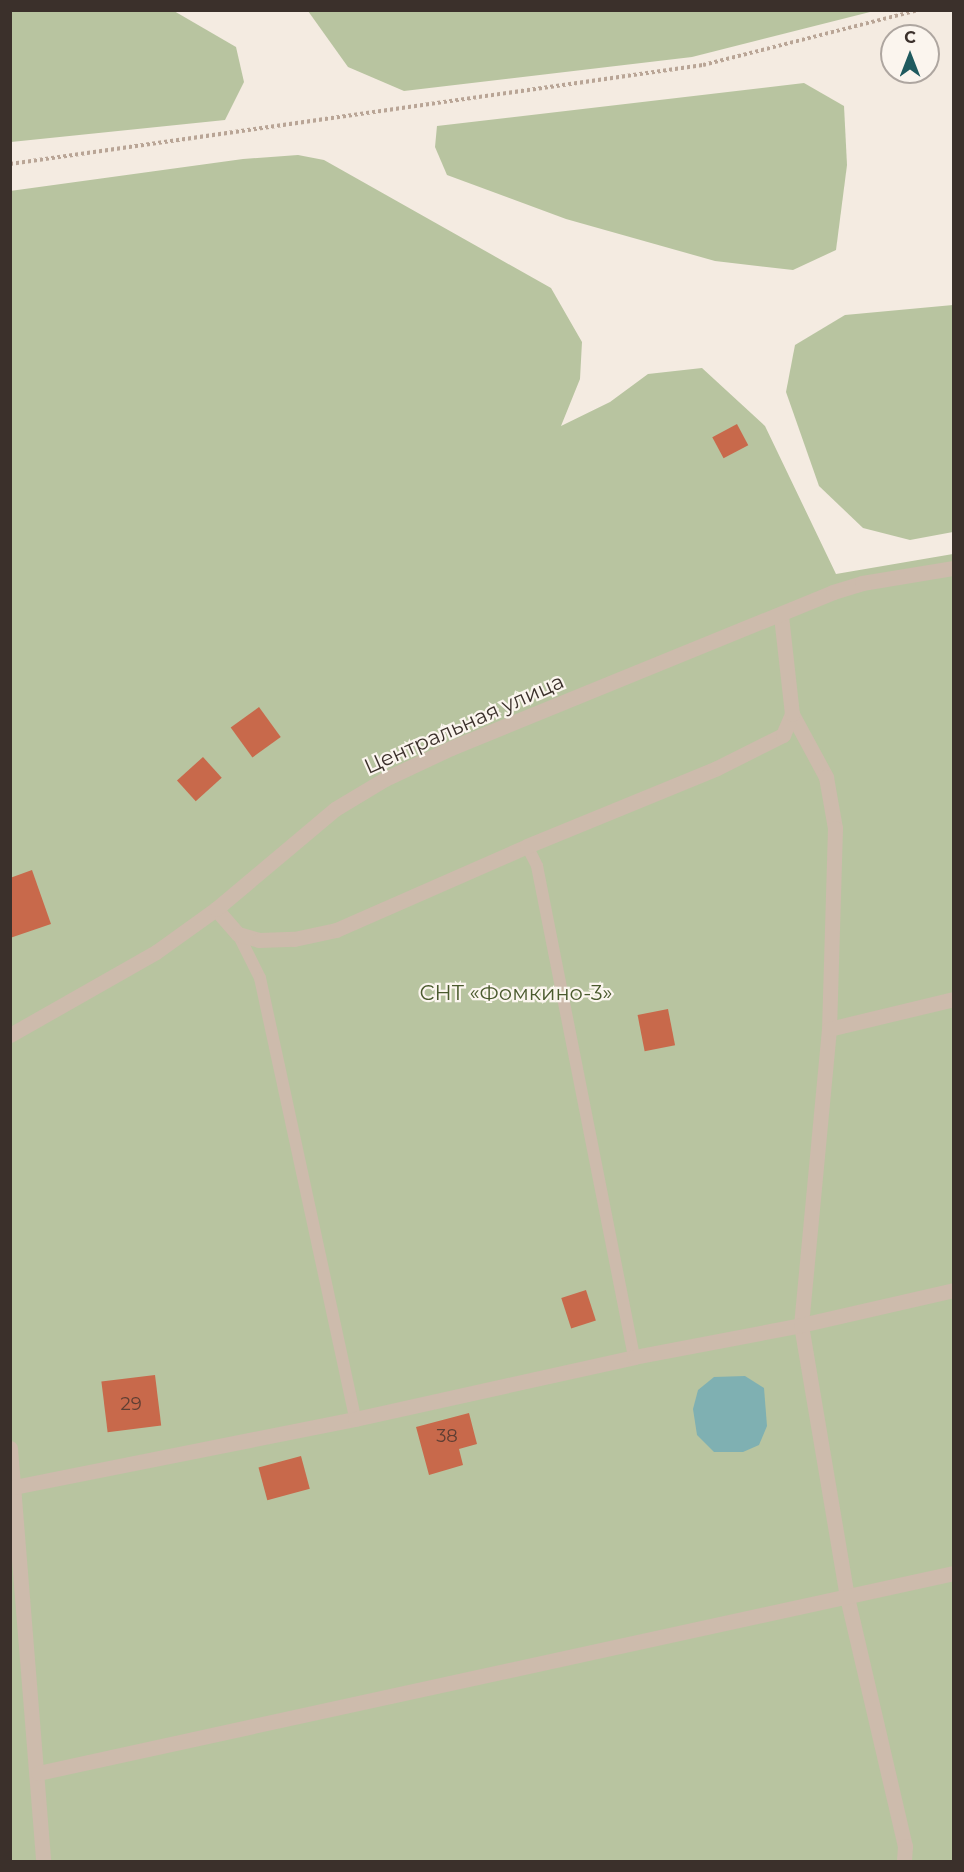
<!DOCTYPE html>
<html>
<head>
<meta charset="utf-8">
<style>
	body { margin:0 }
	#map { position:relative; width:964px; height:1872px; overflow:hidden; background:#f4ebe1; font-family:Montserrat,sans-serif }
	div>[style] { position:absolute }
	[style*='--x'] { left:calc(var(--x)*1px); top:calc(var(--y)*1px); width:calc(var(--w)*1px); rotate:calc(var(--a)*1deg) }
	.green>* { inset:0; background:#b8c4a0 }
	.water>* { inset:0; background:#7fb0b2 }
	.building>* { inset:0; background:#c8694b; transform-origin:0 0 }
	.path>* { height:4px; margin-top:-2px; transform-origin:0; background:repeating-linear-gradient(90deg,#b9a596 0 3px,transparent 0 6px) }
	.service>* { height:12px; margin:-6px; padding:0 6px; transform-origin:6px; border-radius:6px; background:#cdbbac }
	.minor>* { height:15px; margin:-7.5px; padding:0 7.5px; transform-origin:7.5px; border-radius:7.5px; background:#cdbbac }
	span { translate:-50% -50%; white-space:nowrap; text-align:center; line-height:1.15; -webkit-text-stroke:4.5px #fbf5ee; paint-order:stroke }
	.number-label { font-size:18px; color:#5e3e33 }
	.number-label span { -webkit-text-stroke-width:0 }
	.street-label { font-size:21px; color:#3b302b }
	.park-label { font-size:21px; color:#4a5a2e }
	.frame { position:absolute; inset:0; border:12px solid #3b302b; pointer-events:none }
	.north { position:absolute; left:880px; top:24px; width:60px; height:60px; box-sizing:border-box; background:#fbf5ee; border:2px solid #aea6a0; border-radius:50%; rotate:0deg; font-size:16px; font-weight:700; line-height:24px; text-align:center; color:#3b302b }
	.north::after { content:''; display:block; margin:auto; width:21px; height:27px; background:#1f5a5e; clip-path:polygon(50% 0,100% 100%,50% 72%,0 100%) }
</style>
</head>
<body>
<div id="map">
	<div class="green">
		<i style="clip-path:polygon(11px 10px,174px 11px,236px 47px,244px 82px,225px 120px,11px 142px)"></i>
		<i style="clip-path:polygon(308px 11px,874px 11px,692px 57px,404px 91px,348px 67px)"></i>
		<i style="clip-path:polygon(804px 83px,844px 106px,847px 165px,836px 250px,793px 270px,715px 261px,566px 219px,447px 175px,435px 147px,437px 126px)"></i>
		<i style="clip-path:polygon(298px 155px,324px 160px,551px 288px,582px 342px,580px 379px,561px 426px,610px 402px,648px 374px,702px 368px,765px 426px,836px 574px,953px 554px,953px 1861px,11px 1861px,10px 191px,243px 159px)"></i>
		<i style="clip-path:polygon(953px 305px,953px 532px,910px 540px,863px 528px,819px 486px,786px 392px,795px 345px,845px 315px)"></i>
	</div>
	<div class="water">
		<i style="clip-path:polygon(745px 1376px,764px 1388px,767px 1426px,759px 1445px,743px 1452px,714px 1452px,697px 1435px,693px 1409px,698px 1390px,714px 1377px)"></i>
	</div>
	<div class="building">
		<i style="left:737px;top:424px;width:24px;height:28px;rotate:62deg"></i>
		<i style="left:259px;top:707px;width:37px;height:35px;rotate:54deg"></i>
		<i style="left:203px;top:757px;width:28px;height:35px;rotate:48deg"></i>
		<i style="clip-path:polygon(32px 870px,51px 924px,10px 938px,10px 878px)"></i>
		<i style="left:668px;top:1009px;width:37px;height:31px;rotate:79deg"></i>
		<i style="left:586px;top:1290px;width:32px;height:26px;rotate:72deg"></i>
		<i style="left:155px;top:1375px;width:51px;height:54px;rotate:83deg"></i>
		<i style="clip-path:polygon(469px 1413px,477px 1444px,459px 1449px,463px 1465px,429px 1475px,416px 1427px)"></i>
		<i style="left:301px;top:1456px;width:34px;height:44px;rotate:75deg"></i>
	</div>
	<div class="path">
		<i style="--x:10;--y:164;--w:700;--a:-8.13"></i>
		<i style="--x:703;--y:65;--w:222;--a:-14.3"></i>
	</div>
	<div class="service">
		<i style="--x:527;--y:846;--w:22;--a:63"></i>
		<i style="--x:537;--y:866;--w:500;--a:78.82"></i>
		<i style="--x:238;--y:934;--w:49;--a:63.4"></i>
		<i style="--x:260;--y:978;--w:451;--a:77.8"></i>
	</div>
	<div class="minor">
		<i style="--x:792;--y:714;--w:72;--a:61.6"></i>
		<i style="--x:826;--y:777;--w:52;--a:80"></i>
		<i style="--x:835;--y:828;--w:201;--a:91.7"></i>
		<i style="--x:829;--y:1029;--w:297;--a:95.4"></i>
		<i style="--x:801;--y:1325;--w:276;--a:80.4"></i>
		<i style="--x:847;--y:1597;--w:256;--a:76.9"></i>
		<i style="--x:905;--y:1846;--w:16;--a:94"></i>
		<i style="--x:216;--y:909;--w:33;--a:49"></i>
		<i style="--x:238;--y:934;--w:22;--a:16"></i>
		<i style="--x:259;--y:940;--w:35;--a:-2"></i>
		<i style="--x:294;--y:939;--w:43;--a:-12.1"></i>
		<i style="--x:336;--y:930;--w:209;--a:-23.7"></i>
		<i style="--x:527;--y:846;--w:205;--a:-22.3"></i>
		<i style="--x:717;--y:768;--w:74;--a:-26.6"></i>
		<i style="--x:783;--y:735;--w:23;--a:-67"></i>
		<i style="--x:792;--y:714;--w:99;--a:-96.4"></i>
		<i style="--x:829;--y:1029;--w:129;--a:-13.5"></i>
		<i style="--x:10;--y:1035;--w:168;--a:-29.6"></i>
		<i style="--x:156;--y:952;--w:74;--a:-35.6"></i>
		<i style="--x:216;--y:909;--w:155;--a:-40"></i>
		<i style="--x:335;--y:809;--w:58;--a:-31"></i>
		<i style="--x:385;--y:779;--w:73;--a:-25.2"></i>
		<i style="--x:451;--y:748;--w:413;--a:-22.2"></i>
		<i style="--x:833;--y:592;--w:30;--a:-17"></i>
		<i style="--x:862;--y:583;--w:93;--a:-9.3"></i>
		<i style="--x:10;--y:1448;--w:415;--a:85.4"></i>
		<i style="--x:14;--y:1487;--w:348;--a:-11.3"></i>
		<i style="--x:355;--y:1419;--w:286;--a:-12.5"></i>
		<i style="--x:634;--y:1357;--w:170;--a:-10.8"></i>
		<i style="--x:801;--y:1325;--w:157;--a:-12.9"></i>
		<i style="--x:38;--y:1773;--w:938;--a:-12.32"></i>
	</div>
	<div class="number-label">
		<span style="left:131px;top:1404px">29</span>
		<span style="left:447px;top:1436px">38</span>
	</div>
	<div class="street-label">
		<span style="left:464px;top:724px;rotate:-24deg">Центральная улица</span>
	</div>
	<div class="park-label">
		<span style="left:516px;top:993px">СНТ «Фомкино-3»</span>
	</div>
	<div class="frame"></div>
	<div class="north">С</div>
</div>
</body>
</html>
